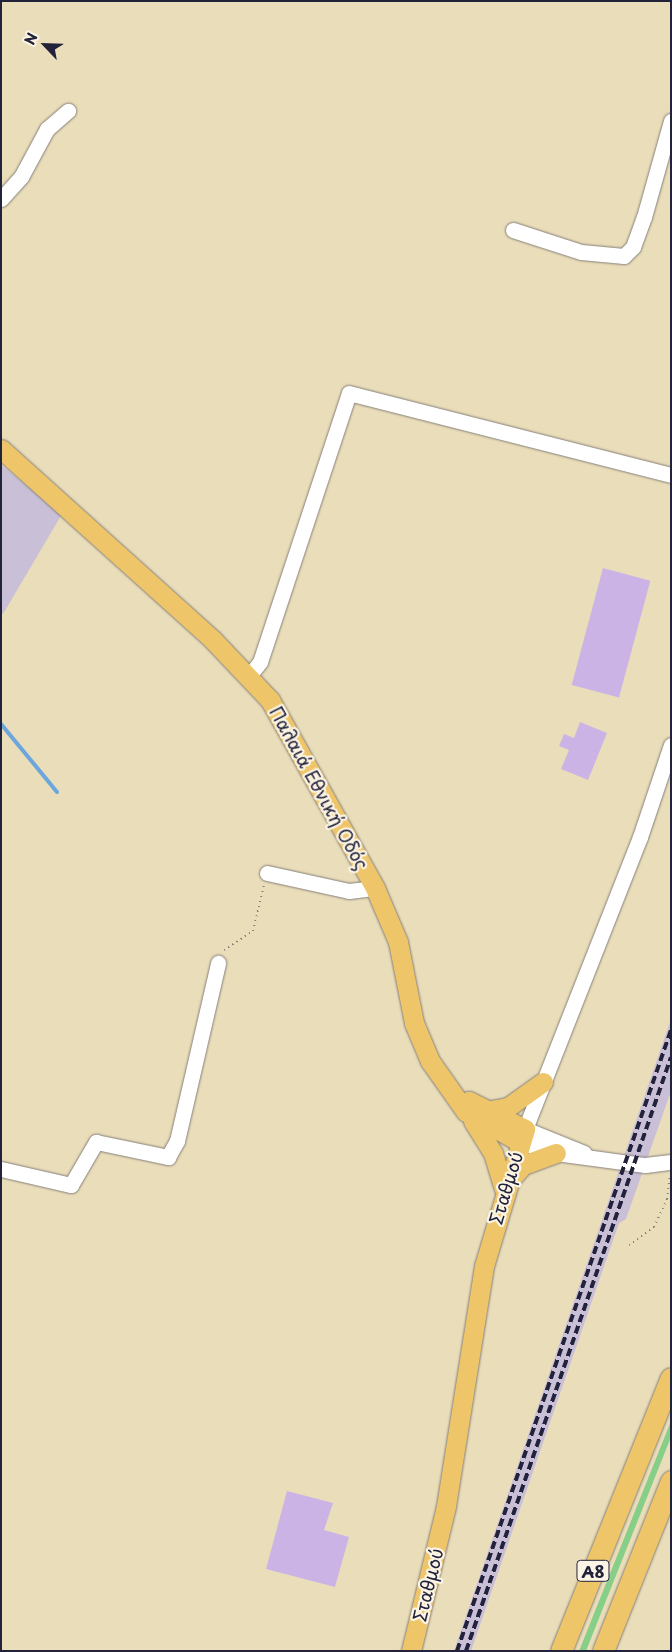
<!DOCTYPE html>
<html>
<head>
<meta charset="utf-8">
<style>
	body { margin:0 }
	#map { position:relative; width:672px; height:1652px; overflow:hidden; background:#eaddba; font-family:"Playpen Sans",sans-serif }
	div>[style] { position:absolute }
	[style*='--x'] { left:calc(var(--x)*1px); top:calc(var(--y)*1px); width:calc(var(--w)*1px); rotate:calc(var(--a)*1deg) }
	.industrial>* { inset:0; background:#c9bfd7 }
	.green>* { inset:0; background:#87ce89 }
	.stream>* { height:4px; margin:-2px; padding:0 2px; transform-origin:2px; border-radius:2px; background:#6ca6dc }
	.building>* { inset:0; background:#cbb4e5; transform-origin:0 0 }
	.path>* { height:2px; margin-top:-1px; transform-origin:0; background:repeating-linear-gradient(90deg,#86807a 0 1px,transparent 0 5px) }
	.roads { filter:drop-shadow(0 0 1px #86807a) drop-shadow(0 0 1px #86807a) }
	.minor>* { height:15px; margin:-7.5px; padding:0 7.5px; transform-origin:7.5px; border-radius:7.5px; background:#fff }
	.major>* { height:19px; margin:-9.5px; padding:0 9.5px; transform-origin:9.5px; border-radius:9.5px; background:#eec569 }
	.highway>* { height:21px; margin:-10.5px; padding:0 10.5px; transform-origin:10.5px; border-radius:10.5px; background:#eec569 }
	.rail>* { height:4px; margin-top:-2px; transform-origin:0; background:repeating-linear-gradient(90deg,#22223b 0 8px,transparent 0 12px) }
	span { translate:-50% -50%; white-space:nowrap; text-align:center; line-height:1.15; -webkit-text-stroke:4.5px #fcf5e5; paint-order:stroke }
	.shield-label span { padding:1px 4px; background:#fcf5e5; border:1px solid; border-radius:4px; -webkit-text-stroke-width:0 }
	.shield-label { font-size:16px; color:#22223b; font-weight:700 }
	.street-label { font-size:18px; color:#22223b }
	.frame { position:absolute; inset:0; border:2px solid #22223b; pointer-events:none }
	.north { position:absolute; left:20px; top:20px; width:50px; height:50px; -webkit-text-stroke:4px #fcf5e5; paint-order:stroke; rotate:294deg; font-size:14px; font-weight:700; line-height:20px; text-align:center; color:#22223b }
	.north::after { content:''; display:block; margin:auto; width:18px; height:22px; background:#22223b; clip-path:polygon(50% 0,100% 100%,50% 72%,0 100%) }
</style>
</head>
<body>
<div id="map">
	<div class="industrial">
		<i style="clip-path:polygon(1px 465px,62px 514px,3px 614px,1px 612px)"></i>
		<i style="clip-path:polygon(671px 1019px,671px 1091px,626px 1219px,619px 1223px,471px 1651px,454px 1651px)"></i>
	</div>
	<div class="green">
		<i style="clip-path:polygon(671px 1421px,671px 1437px,586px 1651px,579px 1651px)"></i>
	</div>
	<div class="stream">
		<i style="--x:1;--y:724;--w:88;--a:50.5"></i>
	</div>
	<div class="building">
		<i style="left:603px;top:568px;width:49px;height:121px;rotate:15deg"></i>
		<i style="clip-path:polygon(580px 722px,607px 733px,588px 780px,561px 769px,569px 750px,559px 746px,564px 734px,574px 738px)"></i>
		<i style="clip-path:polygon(287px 1491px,333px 1503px,324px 1530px,349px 1537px,335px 1587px,266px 1569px)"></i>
	</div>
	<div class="path">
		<i style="--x:224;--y:950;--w:35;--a:-33"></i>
		<i style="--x:253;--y:931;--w:47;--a:-76.6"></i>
		<i style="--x:629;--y:1245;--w:31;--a:-36"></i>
		<i style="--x:654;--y:1227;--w:31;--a:-65"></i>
		<i style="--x:667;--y:1199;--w:23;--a:-83"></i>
	</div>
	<div class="roads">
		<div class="minor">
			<i style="--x:1;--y:199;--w:30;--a:-48"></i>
			<i style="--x:21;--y:177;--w:55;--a:-61.6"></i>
			<i style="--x:47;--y:129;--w:28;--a:-41"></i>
			<i style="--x:513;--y:230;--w:71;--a:17.9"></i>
			<i style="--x:581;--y:252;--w:43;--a:5.3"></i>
			<i style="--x:624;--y:256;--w:13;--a:-45"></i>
			<i style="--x:633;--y:247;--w:32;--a:-70"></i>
			<i style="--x:644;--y:217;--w:100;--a:-74.3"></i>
			<i style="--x:249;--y:676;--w:18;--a:-52"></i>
			<i style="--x:260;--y:662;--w:283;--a:-71.7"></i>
			<i style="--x:349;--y:393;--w:332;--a:14.3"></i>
			<i style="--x:267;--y:873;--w:84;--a:12.4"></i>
			<i style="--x:349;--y:891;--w:26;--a:-7"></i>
			<i style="--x:520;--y:1142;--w:38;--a:17"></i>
			<i style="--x:556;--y:1153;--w:90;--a:7.7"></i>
			<i style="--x:645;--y:1165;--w:26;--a:-7"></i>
			<i style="--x:584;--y:1153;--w:64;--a:-157.9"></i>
			<i style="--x:525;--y:1129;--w:314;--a:-68.5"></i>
			<i style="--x:640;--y:837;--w:97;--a:-71.4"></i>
			<i style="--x:1;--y:1169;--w:72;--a:12.9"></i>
			<i style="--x:71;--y:1185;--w:50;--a:-59.8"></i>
			<i style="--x:96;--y:1142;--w:74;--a:11.8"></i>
			<i style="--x:168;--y:1157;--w:18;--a:-61"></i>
			<i style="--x:177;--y:1141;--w:183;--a:-77"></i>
		</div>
		<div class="major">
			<i style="--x:1;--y:449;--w:285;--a:42"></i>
			<i style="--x:213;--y:640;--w:83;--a:46.5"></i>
			<i style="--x:270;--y:700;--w:215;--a:60.8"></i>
			<i style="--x:375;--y:888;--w:59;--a:66.9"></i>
			<i style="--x:398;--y:942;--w:83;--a:78.8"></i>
			<i style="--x:414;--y:1023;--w:41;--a:67.2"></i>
			<i style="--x:430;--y:1061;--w:62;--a:54.8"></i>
			<i style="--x:466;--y:1112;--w:62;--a:29.1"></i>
			<i style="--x:485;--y:1111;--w:23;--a:-10"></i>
			<i style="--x:508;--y:1107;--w:43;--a:-35.5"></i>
			<i style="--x:473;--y:1121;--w:38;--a:58"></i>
			<i style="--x:493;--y:1153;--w:37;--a:73"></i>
			<i style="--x:509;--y:1181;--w:21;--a:-49"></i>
			<i style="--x:523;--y:1165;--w:35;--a:-20"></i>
			<i style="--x:411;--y:1651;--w:149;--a:-76.4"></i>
			<i style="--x:446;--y:1506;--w:243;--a:-81"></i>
			<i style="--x:484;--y:1266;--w:143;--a:-73.3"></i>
			<i style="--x:525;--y:1129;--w:63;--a:-153.4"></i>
		</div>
		<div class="highway">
			<i style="--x:561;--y:1651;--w:294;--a:-68.1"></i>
			<i style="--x:603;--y:1651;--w:183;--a:-68.2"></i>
		</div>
	</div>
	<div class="rail">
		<i style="--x:457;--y:1651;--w:657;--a:-70.99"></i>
		<i style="--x:466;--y:1651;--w:628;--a:-70.96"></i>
	</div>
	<div class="shield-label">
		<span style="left:593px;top:1571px">Α8</span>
	</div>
	<div class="street-label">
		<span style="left:319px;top:788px;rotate:61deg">Παλαιά Εθνική Οδός</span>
		<span style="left:506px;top:1188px;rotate:-73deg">Σταθμού</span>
		<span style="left:428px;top:1585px;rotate:-76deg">Σταθμού</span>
	</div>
	<div class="frame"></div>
	<div class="north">N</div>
</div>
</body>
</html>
